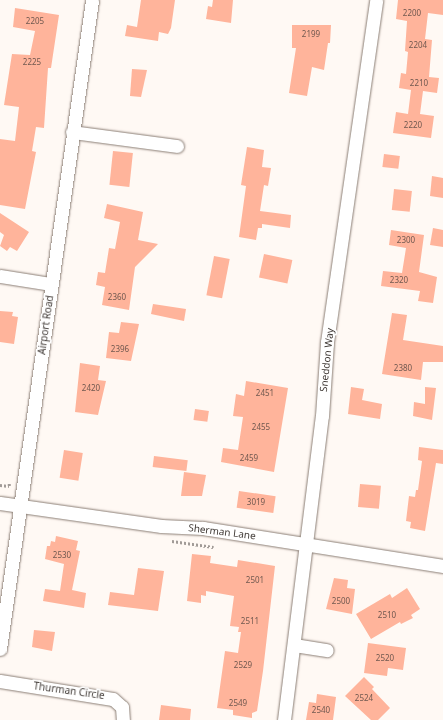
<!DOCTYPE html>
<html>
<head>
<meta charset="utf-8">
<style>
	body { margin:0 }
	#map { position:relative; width:443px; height:720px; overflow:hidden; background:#fff9f4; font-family:"Noto Sans",sans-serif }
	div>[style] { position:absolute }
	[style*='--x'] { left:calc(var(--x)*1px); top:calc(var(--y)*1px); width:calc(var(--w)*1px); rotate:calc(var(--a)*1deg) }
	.building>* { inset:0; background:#ffb49b; transform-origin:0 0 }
	.path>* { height:2.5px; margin-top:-1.25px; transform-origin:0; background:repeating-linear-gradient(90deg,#a19b97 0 2px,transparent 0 4px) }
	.roads { filter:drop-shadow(0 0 1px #8b7e75) drop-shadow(0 0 1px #8b7e75) }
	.minor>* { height:13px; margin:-6.5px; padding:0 6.5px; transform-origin:6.5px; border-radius:6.5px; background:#fff }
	span { translate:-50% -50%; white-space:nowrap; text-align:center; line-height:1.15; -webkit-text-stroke:3.5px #fff; paint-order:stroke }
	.number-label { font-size:8px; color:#70584f }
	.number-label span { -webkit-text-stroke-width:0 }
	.street-label { font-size:10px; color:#403a36 }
</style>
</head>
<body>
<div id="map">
	<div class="building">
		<i style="clip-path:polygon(141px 0,175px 0,171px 28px,168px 34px,159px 32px,158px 41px,125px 36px,127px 25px,137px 27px)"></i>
		<i style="clip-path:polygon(213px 0,233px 0,231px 23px,206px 19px,208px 6px,212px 7px)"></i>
		<i style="clip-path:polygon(398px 0,443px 0,443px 15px,428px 13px,425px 39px,432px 40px,429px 77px,439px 78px,437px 93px,423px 91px,420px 114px,434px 116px,431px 138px,393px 133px,396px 112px,408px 114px,411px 90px,399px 88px,401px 73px,406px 74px,408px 52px,405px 51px,407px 21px,396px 19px)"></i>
		<i style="clip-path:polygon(15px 8px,59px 15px,51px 68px,48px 68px,44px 128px,36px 127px,32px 151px,36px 152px,25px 209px,0 205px,0 139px,15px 141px,19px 107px,4px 105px,12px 54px,30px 55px,35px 31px,13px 27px)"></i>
		<i style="clip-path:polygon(292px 25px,331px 25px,330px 43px,328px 43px,324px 70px,312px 67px,307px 96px,289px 93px,296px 48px,292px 48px)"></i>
		<i style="clip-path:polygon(132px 69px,147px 70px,141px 97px,130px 96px)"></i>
		<i style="clip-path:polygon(247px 147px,264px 150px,262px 167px,271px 168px,268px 186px,264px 185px,260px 211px,291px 215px,290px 228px,262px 224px,262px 228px,258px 228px,256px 240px,239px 237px,246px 186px,241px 185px)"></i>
		<i style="left:113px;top:151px;width:20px;height:34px;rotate:6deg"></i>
		<i style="left:384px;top:154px;width:16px;height:13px;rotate:7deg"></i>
		<i style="clip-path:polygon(432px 176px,443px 178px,443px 198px,430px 196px)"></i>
		<i style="left:394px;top:189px;width:18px;height:21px;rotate:6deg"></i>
		<i style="clip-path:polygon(107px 204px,143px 212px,138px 240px,158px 244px,135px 267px,129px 310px,102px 305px,105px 287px,96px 285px,98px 272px,105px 273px,109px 248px,115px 249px,120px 222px,104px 218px)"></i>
		<i style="clip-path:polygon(0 213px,29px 232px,17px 251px,10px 247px,7px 251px,0 246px,4px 235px,0 232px)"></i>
		<i style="clip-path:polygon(433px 228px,443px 230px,443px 247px,430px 245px)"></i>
		<i style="clip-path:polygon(391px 230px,424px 235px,419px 272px,437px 277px,433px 303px,418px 301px,420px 291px,381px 286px,383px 271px,402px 273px,406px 248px,389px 245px)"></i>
		<i style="left:264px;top:254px;width:29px;height:24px;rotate:12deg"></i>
		<i style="left:214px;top:256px;width:16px;height:40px;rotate:11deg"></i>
		<i style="clip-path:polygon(153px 304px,186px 309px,184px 321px,151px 314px)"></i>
		<i style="clip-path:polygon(0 311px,13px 312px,12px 316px,18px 317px,14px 344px,0 342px)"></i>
		<i style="clip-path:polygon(392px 313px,407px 315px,403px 340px,443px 346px,443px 362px,423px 362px,421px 380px,382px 374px)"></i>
		<i style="clip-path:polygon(121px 322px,139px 324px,131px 361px,106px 358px,109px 332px,119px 333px)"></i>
		<i style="clip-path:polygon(80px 363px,100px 366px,98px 380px,106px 381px,98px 415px,75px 412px)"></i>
		<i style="clip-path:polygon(246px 381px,288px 388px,274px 472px,221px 462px,223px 448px,238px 450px,243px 417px,233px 416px,236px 394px,244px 396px)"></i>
		<i style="clip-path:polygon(351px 387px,364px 389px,362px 400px,382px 404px,380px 419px,348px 414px)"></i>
		<i style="clip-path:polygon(425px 387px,436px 388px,432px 420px,413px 416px,414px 402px,425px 404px)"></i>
		<i style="left:195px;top:409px;width:14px;height:11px;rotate:8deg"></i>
		<i style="clip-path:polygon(419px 447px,443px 450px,443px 464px,436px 463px,425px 531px,410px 528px,411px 522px,406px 521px,409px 496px,415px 497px,416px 490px,418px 490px,422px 461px,418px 460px)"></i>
		<i style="left:64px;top:450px;width:19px;height:28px;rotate:9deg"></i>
		<i style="left:154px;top:456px;width:34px;height:11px;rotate:7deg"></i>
		<i style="clip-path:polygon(184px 472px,206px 475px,202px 496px,181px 496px)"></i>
		<i style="left:360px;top:484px;width:21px;height:23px;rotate:5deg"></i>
		<i style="left:239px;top:491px;width:37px;height:17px;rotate:8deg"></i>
		<i style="clip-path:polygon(56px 536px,78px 541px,76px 550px,80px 551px,72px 590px,86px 593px,84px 608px,43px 601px,45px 589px,60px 591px,64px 564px,45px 559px,47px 546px,50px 546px,51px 541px,55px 542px)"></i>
		<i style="clip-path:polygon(192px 554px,211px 556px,210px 563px,237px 567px,238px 560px,275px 566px,263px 671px,257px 711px,252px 713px,252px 718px,233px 715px,233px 710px,217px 708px,225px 651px,238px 653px,241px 632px,238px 632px,239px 627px,230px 626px,234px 596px,206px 591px,206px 596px,201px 595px,201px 603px,187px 601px)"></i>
		<i style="clip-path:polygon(138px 568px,164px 571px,158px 611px,108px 605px,110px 592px,134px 595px)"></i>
		<i style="clip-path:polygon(334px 578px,348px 580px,347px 588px,355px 589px,352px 614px,326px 609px)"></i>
		<i style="clip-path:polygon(407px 588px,420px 609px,411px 615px,413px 618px,401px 624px,400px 622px,371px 639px,356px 614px,390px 594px,392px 598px)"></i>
		<i style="clip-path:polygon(34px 630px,55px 632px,52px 651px,32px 647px)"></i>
		<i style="clip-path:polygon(368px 643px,406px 648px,403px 670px,388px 668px,387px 676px,364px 673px)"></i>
		<i style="clip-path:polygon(364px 677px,374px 687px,372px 689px,390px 708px,378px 720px,371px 720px,345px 696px)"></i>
		<i style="clip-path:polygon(317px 694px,336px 697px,333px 720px,306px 720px,309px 702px,316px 703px)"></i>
		<i style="clip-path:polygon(161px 705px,191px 709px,190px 720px,159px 720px)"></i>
	</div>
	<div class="path">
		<i style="--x:0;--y:485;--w:9;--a:6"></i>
		<i style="--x:9;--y:486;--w:3;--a:-90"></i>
		<i style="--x:172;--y:541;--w:42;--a:8.1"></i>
	</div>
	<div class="roads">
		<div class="minor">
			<i style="--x:72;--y:132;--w:106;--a:7.6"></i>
			<i style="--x:0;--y:276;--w:52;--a:8.9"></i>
			<i style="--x:0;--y:503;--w:163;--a:8.1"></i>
			<i style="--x:161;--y:526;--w:42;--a:2.7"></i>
			<i style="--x:203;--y:528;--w:243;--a:9"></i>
			<i style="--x:294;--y:645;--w:33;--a:9"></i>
			<i style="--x:0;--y:649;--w:655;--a:-81.93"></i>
			<i style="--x:0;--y:681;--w:114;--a:9.1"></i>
			<i style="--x:113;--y:699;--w:12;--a:42"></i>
			<i style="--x:122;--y:707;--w:13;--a:86"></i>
			<i style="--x:284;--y:720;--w:306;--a:-82.9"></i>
			<i style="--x:322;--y:416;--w:74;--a:-86.1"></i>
			<i style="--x:327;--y:342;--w:345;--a:-81.8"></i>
		</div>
	</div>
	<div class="number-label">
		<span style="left:412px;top:13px">2200</span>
		<span style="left:35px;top:21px">2205</span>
		<span style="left:311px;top:34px">2199</span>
		<span style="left:418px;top:45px">2204</span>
		<span style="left:32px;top:62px">2225</span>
		<span style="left:419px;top:83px">2210</span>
		<span style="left:413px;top:125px">2220</span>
		<span style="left:406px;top:240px">2300</span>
		<span style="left:399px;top:280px">2320</span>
		<span style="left:117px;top:297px">2360</span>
		<span style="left:120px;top:349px">2396</span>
		<span style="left:403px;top:368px">2380</span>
		<span style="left:91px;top:388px">2420</span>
		<span style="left:265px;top:393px">2451</span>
		<span style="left:261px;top:427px">2455</span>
		<span style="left:249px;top:458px">2459</span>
		<span style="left:256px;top:502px">3019</span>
		<span style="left:62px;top:555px">2530</span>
		<span style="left:255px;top:580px">2501</span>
		<span style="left:341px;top:601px">2500</span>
		<span style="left:387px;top:615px">2510</span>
		<span style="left:250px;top:621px">2511</span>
		<span style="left:385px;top:658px">2520</span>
		<span style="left:243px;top:665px">2529</span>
		<span style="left:364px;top:698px">2524</span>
		<span style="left:238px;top:703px">2549</span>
		<span style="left:321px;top:710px">2540</span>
	</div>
	<div class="street-label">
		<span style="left:46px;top:325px;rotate:-82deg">Airport Road</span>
		<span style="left:327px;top:360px;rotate:-84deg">Sneddon Way</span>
		<span style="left:222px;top:532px;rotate:7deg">Sherman Lane</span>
		<span style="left:69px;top:691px;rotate:8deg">Thurman Circle</span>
	</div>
</div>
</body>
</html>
